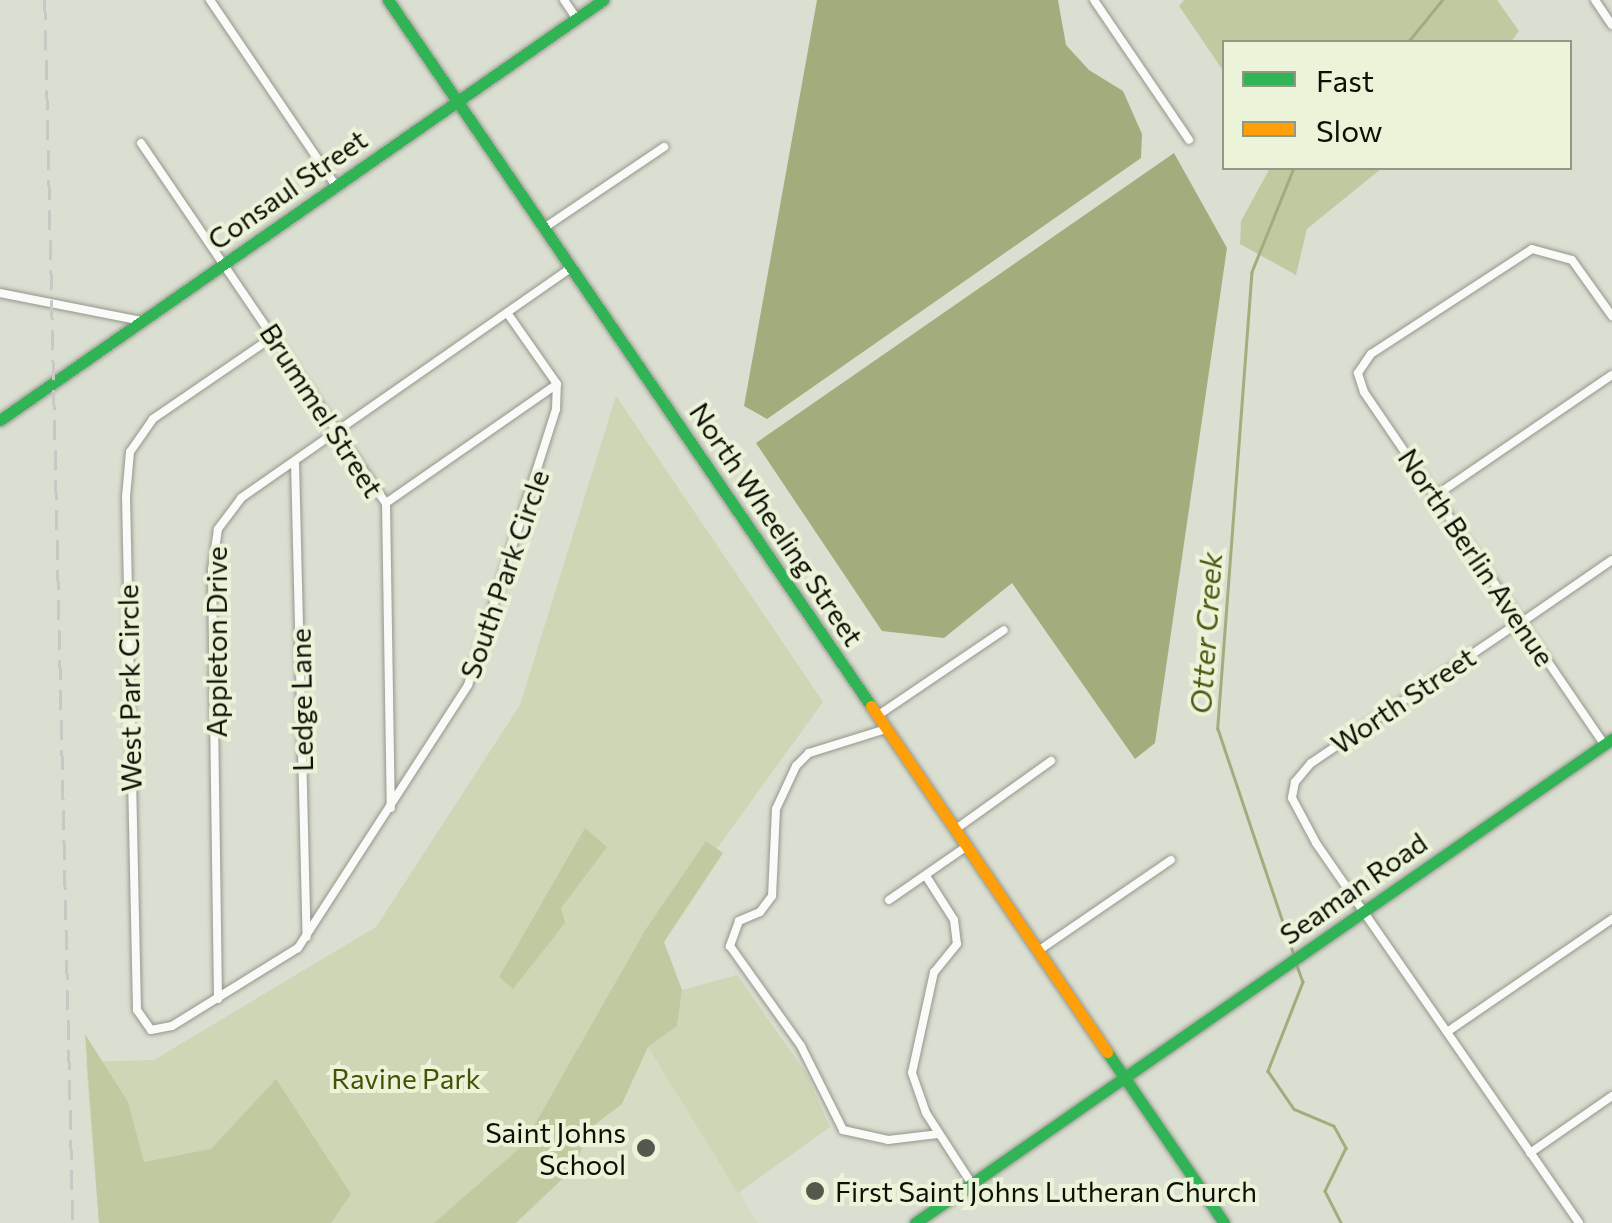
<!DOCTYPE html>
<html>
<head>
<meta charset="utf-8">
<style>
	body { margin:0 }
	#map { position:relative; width:1612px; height:1223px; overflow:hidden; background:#dbdfd1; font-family:Commissioner,sans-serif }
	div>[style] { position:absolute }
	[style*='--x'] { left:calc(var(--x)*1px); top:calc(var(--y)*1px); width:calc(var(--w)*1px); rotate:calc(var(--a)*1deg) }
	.built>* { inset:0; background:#d6dcc3 }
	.green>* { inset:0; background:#ced6b6 }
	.forest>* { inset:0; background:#c0caa1 }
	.water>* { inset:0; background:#a2ad7d }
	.stream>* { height:2.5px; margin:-1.25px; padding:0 1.25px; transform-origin:1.25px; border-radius:1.25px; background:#a2ad7d }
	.roads { filter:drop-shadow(0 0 2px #94978c) drop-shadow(0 0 2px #94978c) }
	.street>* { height:8px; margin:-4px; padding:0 4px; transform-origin:4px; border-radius:4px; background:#fafaf8 }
	.fast>* { height:11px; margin:-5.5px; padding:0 5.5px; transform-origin:5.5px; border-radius:5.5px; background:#30b455 }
	.slow>* { height:11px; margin:-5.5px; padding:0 5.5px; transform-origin:5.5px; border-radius:5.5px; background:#ff9f0a }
	.rail>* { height:2.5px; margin-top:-1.25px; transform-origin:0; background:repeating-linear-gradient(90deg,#c7c9c4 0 20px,transparent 0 30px) }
	.dots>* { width:28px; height:28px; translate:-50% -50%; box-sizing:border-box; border:5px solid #ebf3d8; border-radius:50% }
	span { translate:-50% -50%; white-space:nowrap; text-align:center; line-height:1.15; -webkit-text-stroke:8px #ebf3d8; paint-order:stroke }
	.street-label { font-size:28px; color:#0e1007 }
	.park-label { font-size:28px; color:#465206 }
	.poi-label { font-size:28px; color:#0e1007 }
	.right { translate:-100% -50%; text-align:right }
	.left { translate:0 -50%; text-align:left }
	.water-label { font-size:30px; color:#4e5a13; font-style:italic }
	.legend { position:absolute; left:1222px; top:40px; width:350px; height:130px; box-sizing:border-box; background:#ebf3d8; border:2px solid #939884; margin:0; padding:12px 18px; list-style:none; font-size:30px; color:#0e1007 }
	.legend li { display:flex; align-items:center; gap:20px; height:50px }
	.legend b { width:50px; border:2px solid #939884 }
</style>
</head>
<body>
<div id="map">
	<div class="built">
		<i style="clip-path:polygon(648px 1047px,758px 1223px,516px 1223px,514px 1219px,575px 1167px,589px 1129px,622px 1104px)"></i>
	</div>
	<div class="green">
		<i style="clip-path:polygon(616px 396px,823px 702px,665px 920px,486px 1223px,99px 1223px,86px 1062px,154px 1060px,376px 927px,520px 705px)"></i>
		<i style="clip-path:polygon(737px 975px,806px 1073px,830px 1127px,738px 1193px,648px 1047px,677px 1026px,682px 990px)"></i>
	</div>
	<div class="forest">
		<i style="clip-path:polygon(1184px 0,1497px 0,1519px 31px,1511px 42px,1224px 42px,1224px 72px,1179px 6px)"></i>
		<i style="clip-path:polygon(1270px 168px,1382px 168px,1307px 229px,1296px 275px,1240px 244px,1241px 221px)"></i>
		<i style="clip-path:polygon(585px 828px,607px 847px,561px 908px,565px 923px,513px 989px,499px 977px)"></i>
		<i style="clip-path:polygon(706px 841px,723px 853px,664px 942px,682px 990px,677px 1026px,648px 1047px,622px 1104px,589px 1129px,575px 1167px,516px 1223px,434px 1223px,523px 1145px,646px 929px)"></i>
		<i style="clip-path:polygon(85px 1034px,128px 1102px,144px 1162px,211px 1149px,276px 1079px,351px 1194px,331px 1223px,99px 1223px)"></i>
	</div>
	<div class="water">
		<i style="clip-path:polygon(817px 0,1058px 0,1066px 45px,1089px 70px,1123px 91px,1142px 134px,1141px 158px,767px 419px,744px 406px)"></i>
		<i style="clip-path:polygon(1174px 153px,1227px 248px,1155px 743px,1135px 759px,1012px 583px,944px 638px,882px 631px,756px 443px)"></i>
	</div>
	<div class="stream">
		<i style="--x:1408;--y:42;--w:54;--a:-51"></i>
		<i style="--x:1294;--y:168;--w:112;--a:112"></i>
		<i style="--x:1252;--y:272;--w:458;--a:94.3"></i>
		<i style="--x:1218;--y:729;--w:238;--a:71.4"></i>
		<i style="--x:1296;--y:963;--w:20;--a:70"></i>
		<i style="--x:1303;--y:982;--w:96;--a:111.5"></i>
		<i style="--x:1268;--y:1071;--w:46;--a:55.6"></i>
		<i style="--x:1294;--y:1109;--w:43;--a:23"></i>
		<i style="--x:1334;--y:1126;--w:25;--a:61"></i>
		<i style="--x:1346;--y:1148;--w:48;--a:116"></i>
		<i style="--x:1325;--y:1191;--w:36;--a:63"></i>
	</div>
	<div class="roads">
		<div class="street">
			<i style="--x:210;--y:0;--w:225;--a:55.9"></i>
			<i style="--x:564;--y:0;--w:22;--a:56"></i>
			<i style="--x:1094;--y:0;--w:169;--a:55.8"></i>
			<i style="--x:1595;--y:0;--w:30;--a:56"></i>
			<i style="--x:141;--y:143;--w:435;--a:55.8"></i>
			<i style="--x:386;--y:503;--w:305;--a:89.1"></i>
			<i style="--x:544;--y:228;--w:145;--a:-34"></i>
			<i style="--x:0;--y:293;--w:145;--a:11.2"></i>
			<i style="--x:274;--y:336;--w:147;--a:145.6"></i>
			<i style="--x:153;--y:419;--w:40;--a:124.9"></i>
			<i style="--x:130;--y:452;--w:45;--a:95.1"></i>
			<i style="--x:126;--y:497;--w:513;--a:88.77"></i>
			<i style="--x:137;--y:1010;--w:24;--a:55"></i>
			<i style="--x:151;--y:1030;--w:21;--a:-11"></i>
			<i style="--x:172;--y:1026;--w:148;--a:-31.8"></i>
			<i style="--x:298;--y:948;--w:313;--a:-57.1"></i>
			<i style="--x:468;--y:685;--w:290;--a:-72.3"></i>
			<i style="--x:556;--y:409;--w:25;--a:-88"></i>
			<i style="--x:557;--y:384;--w:85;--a:-125"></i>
			<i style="--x:295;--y:462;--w:475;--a:88.6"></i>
			<i style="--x:1435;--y:496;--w:214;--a:-34.4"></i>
			<i style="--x:386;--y:503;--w:208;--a:-34.8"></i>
			<i style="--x:1521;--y:621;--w:254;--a:145.9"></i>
			<i style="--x:1311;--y:763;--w:25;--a:130"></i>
			<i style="--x:1295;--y:782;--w:16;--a:101"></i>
			<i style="--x:1292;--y:798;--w:51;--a:61.9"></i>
			<i style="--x:1316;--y:843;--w:462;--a:55.3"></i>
			<i style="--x:1522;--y:622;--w:109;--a:-34.6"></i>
			<i style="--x:877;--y:716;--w:153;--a:-34.1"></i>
			<i style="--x:886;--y:729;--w:81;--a:162.7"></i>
			<i style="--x:809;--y:753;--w:18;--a:135"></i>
			<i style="--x:796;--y:766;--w:47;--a:114.9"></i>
			<i style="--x:776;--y:809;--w:87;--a:92.6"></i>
			<i style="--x:772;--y:896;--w:20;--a:127"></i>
			<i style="--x:760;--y:912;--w:23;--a:157"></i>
			<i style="--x:739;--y:921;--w:27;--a:110"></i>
			<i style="--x:730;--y:946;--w:123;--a:54.6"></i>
			<i style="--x:801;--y:1046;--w:94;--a:63.4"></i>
			<i style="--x:843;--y:1130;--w:46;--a:12.5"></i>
			<i style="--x:888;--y:1140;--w:50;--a:-6.8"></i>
			<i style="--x:1604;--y:744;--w:426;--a:-124.3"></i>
			<i style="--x:1364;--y:392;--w:20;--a:-108"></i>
			<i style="--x:1358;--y:373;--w:23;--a:-56"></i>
			<i style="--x:1371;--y:354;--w:192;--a:-33.1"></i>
			<i style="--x:1532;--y:249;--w:41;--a:15.4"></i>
			<i style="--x:1572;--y:260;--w:69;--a:54.5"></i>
			<i style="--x:956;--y:829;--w:117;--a:-35.6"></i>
			<i style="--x:926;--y:876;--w:52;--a:57.5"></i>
			<i style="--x:954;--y:920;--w:24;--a:83"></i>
			<i style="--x:957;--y:944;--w:36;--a:129"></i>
			<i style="--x:934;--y:972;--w:103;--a:102.3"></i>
			<i style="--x:912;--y:1073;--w:42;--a:70.7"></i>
			<i style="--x:926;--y:1113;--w:85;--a:57.1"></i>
			<i style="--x:889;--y:900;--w:95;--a:-34.7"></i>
			<i style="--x:1038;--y:951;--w:161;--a:-34.4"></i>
			<i style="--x:218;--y:999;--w:429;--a:-90.8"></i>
			<i style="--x:212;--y:570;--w:41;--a:-81.7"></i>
			<i style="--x:218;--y:529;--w:39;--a:-53"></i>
			<i style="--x:241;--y:498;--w:402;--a:-34.9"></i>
			<i style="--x:1447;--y:1032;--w:200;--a:-34.4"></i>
			<i style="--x:1530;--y:1153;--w:100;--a:-34.8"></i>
		</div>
		<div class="fast">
			<i style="--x:388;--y:0;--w:855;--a:55.62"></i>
			<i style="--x:0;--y:420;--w:735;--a:-34.86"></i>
			<i style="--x:1107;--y:1052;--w:207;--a:55.6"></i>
			<i style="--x:915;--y:1223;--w:849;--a:-34.78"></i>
		</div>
		<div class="slow">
			<i style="--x:871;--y:706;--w:419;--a:55.7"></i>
		</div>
	</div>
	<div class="rail">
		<i style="--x:45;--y:0;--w:1223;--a:88.69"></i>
	</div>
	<div class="dots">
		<i style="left:646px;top:1148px;background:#56584e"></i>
		<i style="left:815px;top:1191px;background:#56584e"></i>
	</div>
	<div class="street-label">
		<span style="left:287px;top:189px;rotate:-35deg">Consaul Street</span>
		<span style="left:322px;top:410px;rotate:57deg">Brummel Street</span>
		<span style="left:777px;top:524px;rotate:56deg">North Wheeling Street</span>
		<span style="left:1477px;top:557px;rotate:56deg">North Berlin Avenue</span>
		<span style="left:504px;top:574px;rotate:-71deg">South Park Circle</span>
		<span style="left:216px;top:642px;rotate:-90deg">Appleton Drive</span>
		<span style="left:129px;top:688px;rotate:-91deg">West Park Circle</span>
		<span style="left:301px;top:700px;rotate:-91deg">Ledge Lane</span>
		<span style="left:1403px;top:700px;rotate:-34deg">Worth Street</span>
		<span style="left:1353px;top:888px;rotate:-35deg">Seaman Road</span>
	</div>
	<div class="park-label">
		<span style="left:406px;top:1078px">Ravine Park</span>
	</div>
	<div class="poi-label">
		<span class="right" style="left:626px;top:1148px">Saint Johns<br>School</span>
		<span class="left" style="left:835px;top:1191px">First Saint Johns Lutheran Church</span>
	</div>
	<div class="water-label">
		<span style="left:1205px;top:633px;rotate:-86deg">Otter Creek</span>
	</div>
	<ul class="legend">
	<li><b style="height:12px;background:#30b455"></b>Fast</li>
	<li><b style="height:12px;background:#ff9f0a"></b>Slow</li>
	</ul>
</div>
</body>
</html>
